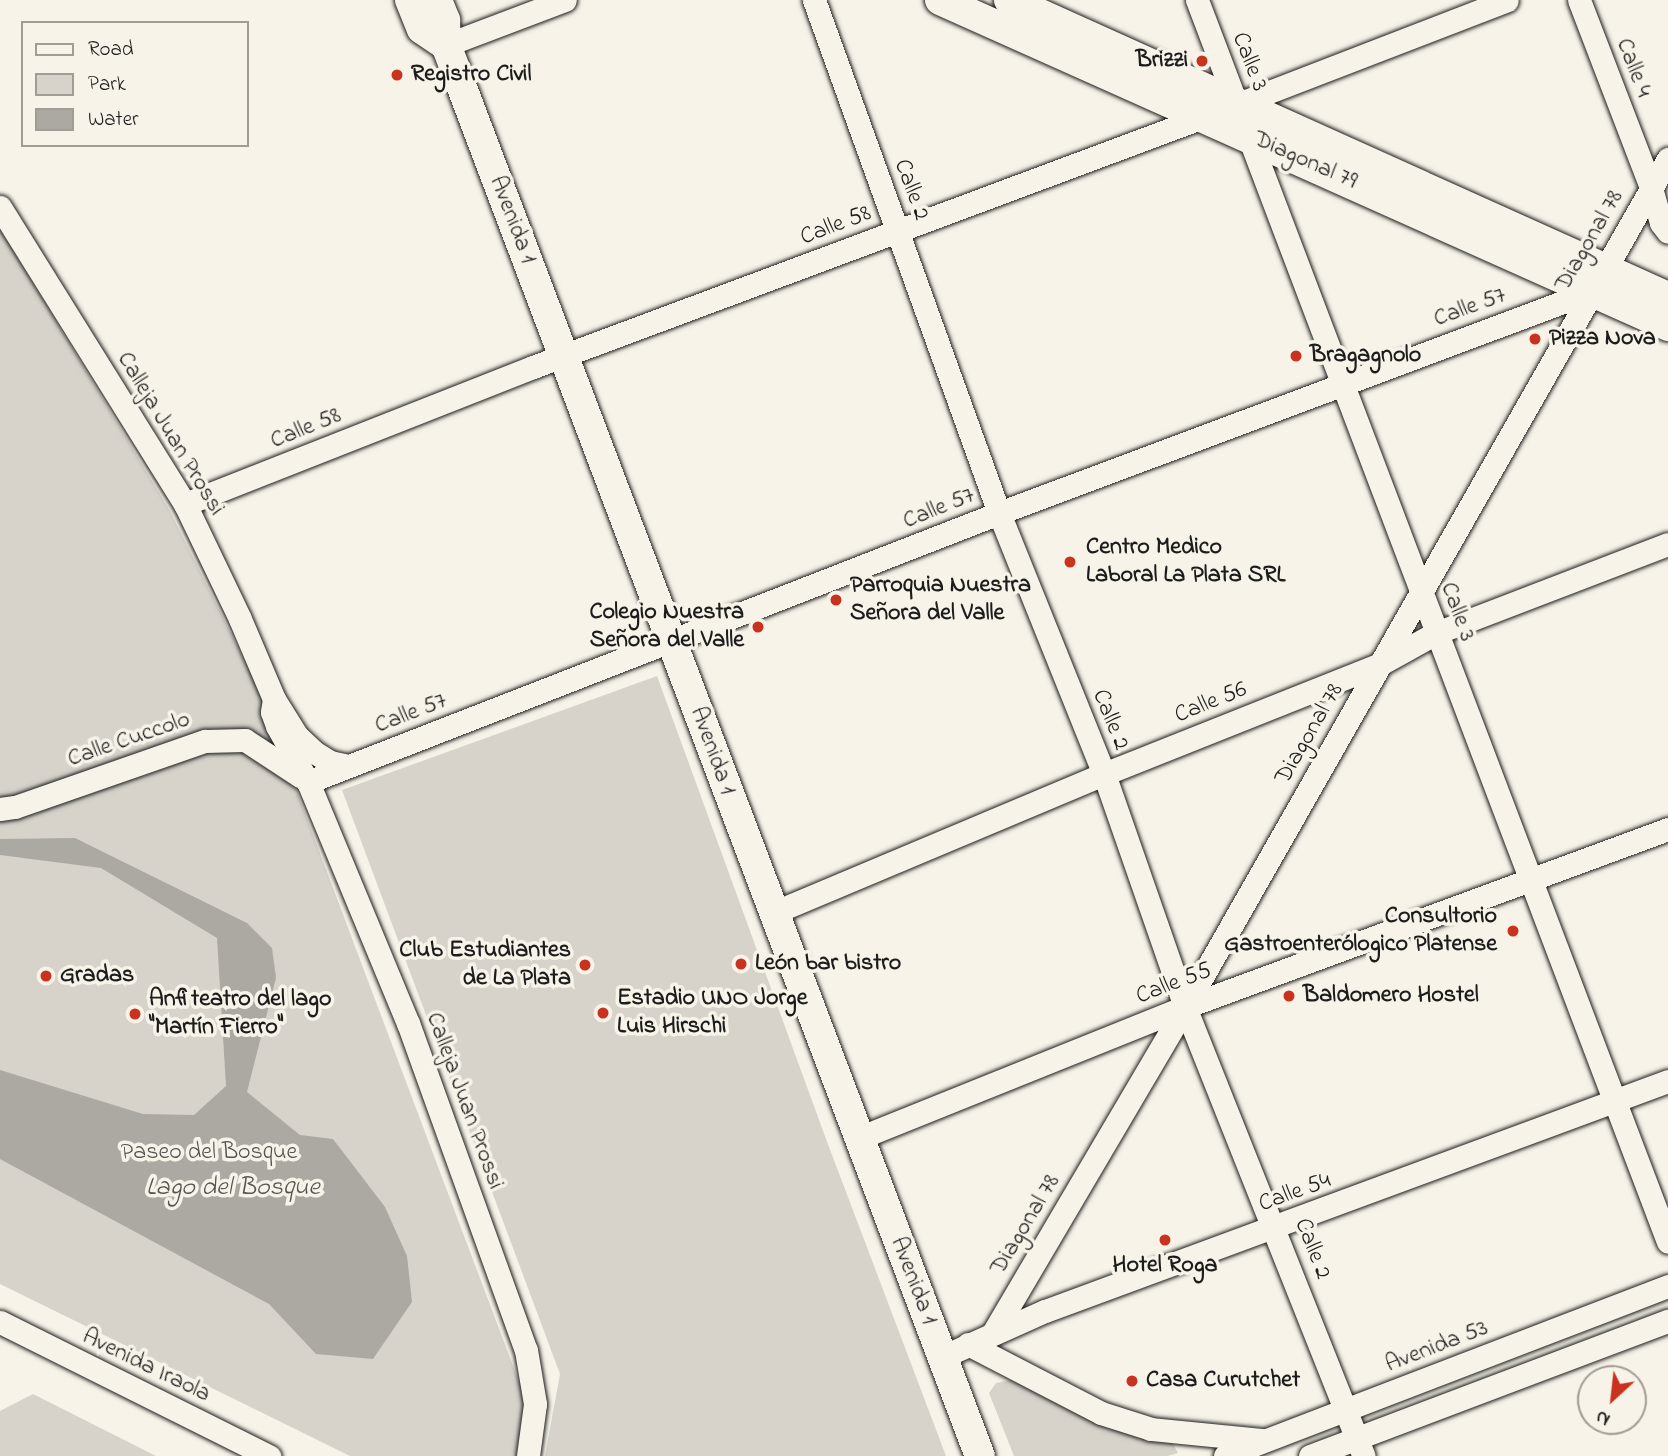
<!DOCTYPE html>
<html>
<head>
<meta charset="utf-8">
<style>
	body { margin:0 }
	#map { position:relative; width:1668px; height:1456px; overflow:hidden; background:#f7f3e8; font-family:"Indie Flower",sans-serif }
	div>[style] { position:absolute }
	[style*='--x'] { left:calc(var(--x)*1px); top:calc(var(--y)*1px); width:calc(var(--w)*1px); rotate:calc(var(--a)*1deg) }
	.green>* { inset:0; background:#d7d3cb }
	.water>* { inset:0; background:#aca9a2 }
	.roads { filter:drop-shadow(0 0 2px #1c1c1c) drop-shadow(0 0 2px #1c1c1c) }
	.minor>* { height:23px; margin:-11.5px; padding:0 11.5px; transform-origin:11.5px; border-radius:11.5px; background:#f7f3e8 }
	.major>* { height:30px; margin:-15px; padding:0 15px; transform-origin:15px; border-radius:15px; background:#f7f3e8 }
	.dots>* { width:19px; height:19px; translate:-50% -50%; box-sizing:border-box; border:4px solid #f7f3e8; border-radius:50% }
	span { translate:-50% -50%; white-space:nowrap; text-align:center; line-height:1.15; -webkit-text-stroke:7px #f7f3e8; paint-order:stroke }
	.poi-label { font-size:24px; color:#1c1c1c; font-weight:700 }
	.right { translate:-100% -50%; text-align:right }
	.left { translate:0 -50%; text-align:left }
	.street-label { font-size:24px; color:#1c1c1c }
	.park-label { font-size:24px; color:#545351 }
	.water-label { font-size:26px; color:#565452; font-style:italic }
	.legend { position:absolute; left:21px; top:21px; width:228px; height:126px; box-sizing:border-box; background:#f7f3e8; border:2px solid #9f9d96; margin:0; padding:9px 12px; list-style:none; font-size:21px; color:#1c1c1c }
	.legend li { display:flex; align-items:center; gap:14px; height:35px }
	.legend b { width:35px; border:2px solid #9f9d96 }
	.north { position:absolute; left:1577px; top:1365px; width:70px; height:70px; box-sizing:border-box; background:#f7f3e8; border:2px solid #9f9d96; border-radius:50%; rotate:207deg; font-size:19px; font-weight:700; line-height:28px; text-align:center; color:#1c1c1c }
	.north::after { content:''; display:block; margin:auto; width:24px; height:32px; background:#c8321e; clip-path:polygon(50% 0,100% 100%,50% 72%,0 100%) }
</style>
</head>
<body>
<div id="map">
	<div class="green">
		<i style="clip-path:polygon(0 228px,170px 511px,257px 686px,527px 1403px,518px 1456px,350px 1456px,0 1284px)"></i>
		<i style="clip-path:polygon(657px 676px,826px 1139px,946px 1456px,545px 1456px,560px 1374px,342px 790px)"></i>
		<i style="clip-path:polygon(1011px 1380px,1079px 1415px,1139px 1438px,1172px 1442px,1178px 1453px,1168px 1456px,1014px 1456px,989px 1393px,996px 1383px)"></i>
		<i style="clip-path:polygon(33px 1394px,156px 1456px,0 1456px,0 1411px)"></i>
	</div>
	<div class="water">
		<i style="clip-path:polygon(75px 838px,247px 923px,272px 948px,276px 978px,247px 1092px,300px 1135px,333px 1139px,385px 1207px,407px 1256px,412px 1302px,373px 1359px,316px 1354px,269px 1304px,0 1159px,0 1070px,143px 1114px,194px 1115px,226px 1086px,217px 938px,101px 868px,0 855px,0 839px)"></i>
	</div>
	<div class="roads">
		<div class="minor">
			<i style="--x:814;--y:0;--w:545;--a:70.17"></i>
			<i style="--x:999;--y:513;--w:281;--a:68.1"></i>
			<i style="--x:1104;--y:774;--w:247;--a:70.8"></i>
			<i style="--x:1185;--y:1007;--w:483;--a:68.3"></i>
			<i style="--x:1197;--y:0;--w:1328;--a:69.23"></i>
			<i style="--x:1579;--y:0;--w:201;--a:69"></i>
			<i style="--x:1651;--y:188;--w:36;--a:74"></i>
			<i style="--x:1661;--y:223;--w:11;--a:52"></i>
			<i style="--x:446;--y:45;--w:127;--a:-20.7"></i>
			<i style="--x:0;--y:207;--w:350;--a:58.1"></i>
			<i style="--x:185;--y:504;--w:127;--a:64.4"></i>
			<i style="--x:240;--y:619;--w:87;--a:67"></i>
			<i style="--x:274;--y:699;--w:44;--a:58.1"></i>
			<i style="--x:297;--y:736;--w:23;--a:43"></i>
			<i style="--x:314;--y:752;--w:19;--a:32"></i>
			<i style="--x:330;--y:762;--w:19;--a:12"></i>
			<i style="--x:185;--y:504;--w:374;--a:-21.5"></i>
			<i style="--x:533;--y:367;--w:752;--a:-20.46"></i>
			<i style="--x:1238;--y:104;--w:288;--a:-21.1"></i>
			<i style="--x:274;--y:699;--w:13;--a:99"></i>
			<i style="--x:272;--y:712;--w:15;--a:70"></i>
			<i style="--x:277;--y:726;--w:64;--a:61"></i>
			<i style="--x:308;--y:782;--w:261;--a:67.5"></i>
			<i style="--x:408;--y:1023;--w:348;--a:70.2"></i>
			<i style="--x:526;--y:1350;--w:55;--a:80.5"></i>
			<i style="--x:535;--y:1404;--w:52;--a:97.7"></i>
			<i style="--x:308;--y:782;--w:742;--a:-21.27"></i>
			<i style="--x:999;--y:513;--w:633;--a:-20.52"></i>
			<i style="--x:0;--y:809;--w:15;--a:-8"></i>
			<i style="--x:15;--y:807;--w:201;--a:-19.2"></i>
			<i style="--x:205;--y:741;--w:40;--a:-1.4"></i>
			<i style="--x:245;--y:740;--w:66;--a:33.2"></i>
			<i style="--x:773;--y:913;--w:359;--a:-22.8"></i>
			<i style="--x:1104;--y:774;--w:297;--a:-21.7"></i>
			<i style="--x:1380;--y:664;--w:64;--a:-29"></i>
			<i style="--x:1436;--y:633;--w:248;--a:-21"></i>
			<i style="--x:859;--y:1138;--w:351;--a:-21.9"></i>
			<i style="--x:1185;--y:1007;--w:515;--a:-20.23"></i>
			<i style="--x:0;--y:1322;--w:301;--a:26.5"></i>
			<i style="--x:993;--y:1333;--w:378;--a:-59.5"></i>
			<i style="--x:1185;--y:1007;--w:976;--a:-60.34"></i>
			<i style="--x:968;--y:1344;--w:150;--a:27.4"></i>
			<i style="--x:1101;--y:1413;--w:52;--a:17.7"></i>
			<i style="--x:1151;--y:1429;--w:112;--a:5.7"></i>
			<i style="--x:942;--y:1357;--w:113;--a:-24.1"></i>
			<i style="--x:1045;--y:1311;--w:664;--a:-20.26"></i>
			<i style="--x:1225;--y:1456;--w:474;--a:-21"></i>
			<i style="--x:1310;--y:1456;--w:383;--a:-20.7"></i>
		</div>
		<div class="major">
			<i style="--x:410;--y:0;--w:31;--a:68"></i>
			<i style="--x:422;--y:29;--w:29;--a:34"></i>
			<i style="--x:437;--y:0;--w:22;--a:68"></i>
			<i style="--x:445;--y:20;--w:25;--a:88"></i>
			<i style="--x:446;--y:45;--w:34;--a:69"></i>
			<i style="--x:458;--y:77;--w:1474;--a:69.27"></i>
			<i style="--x:940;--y:0;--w:798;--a:24.12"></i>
			<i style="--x:1009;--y:0;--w:723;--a:24.26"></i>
		</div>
	</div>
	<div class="dots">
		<i style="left:1202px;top:61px;background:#c8321e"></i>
		<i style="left:397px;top:75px;background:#c8321e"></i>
		<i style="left:1535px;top:339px;background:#c8321e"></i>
		<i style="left:1296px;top:356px;background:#c8321e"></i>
		<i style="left:1070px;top:562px;background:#c8321e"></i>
		<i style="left:836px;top:600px;background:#c8321e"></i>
		<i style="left:758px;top:627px;background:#c8321e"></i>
		<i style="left:1513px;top:931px;background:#c8321e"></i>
		<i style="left:741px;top:964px;background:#c8321e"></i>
		<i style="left:585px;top:965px;background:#c8321e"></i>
		<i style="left:46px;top:976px;background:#c8321e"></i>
		<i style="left:1289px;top:996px;background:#c8321e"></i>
		<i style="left:603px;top:1013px;background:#c8321e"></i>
		<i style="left:135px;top:1014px;background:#c8321e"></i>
		<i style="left:1165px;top:1240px;background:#c8321e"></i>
		<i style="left:1132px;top:1381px;background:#c8321e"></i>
	</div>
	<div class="poi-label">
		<span class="right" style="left:1188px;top:61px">Brizzi</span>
		<span class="left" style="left:411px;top:75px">Registro Civil</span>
		<span class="left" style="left:1549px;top:339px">Pizza Nova</span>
		<span class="left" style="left:1310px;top:356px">Bragagnolo</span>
		<span class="left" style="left:1086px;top:562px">Centro Medico<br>Laboral La Plata SRL</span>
		<span class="left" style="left:850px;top:600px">Parroquia Nuestra<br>Señora del Valle</span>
		<span class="right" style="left:744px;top:627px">Colegio Nuestra<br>Señora del Valle</span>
		<span class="right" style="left:1497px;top:931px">Consultorio<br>Gastroenterólogico Platense</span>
		<span class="right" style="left:571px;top:965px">Club Estudiantes<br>de La Plata</span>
		<span class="left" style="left:755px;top:964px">León bar bistro</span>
		<span class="left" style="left:60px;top:976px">Gradas</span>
		<span class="left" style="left:1303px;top:996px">Baldomero Hostel</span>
		<span class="left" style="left:617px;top:1013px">Estadio UNO Jorge<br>Luis Hirschi</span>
		<span class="left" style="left:149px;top:1014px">Anfiteatro del lago<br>"Martín Fierro"</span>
		<span style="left:1165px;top:1266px">Hotel Roga</span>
		<span class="left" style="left:1146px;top:1381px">Casa Curutchet</span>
	</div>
	<div class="street-label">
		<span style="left:1249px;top:62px;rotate:69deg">Calle 3</span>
		<span style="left:1633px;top:68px;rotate:69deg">Calle 4</span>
		<span style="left:1305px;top:161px;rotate:24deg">Diagonal 79</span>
		<span style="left:911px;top:190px;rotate:70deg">Calle 2</span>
		<span style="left:512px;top:220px;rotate:69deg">Avenida 1</span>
		<span style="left:836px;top:226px;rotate:-21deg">Calle 58</span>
		<span style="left:1590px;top:241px;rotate:-60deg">Diagonal 78</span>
		<span style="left:1470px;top:308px;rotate:-20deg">Calle 57</span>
		<span style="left:306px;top:429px;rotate:-22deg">Calle 58</span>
		<span style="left:170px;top:434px;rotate:59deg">Calleja Juan Prossi</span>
		<span style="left:939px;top:509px;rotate:-22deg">Calle 57</span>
		<span style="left:1457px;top:612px;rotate:70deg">Calle 3</span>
		<span style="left:1211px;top:703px;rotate:-22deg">Calle 56</span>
		<span style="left:411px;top:714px;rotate:-21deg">Calle 57</span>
		<span style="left:1110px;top:720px;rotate:68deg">Calle 2</span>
		<span style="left:1310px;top:734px;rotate:-60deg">Diagonal 78</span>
		<span style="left:129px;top:740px;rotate:-19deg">Calle Cuccolo</span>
		<span style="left:712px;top:751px;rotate:70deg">Avenida 1</span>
		<span style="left:1174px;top:984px;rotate:-21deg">Calle 55</span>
		<span style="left:464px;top:1101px;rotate:70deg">Calleja Juan Prossi</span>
		<span style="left:1295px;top:1193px;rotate:-20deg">Calle 54</span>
		<span style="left:1026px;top:1225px;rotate:-59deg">Diagonal 78</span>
		<span style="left:1312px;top:1249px;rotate:69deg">Calle 2</span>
		<span style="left:913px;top:1281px;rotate:69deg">Avenida 1</span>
		<span style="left:1437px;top:1347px;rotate:-21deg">Avenida 53</span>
		<span style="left:146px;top:1366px;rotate:26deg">Avenida Iraola</span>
	</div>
	<div class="park-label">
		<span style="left:209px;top:1153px">Paseo del Bosque</span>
	</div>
	<div class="water-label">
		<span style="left:233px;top:1189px">Lago del Bosque</span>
	</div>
	<ul class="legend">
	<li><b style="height:9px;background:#f7f3e8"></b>Road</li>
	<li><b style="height:19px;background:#d7d3cb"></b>Park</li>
	<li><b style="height:19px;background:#aca9a2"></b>Water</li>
	</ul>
	<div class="north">N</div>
</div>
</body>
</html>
